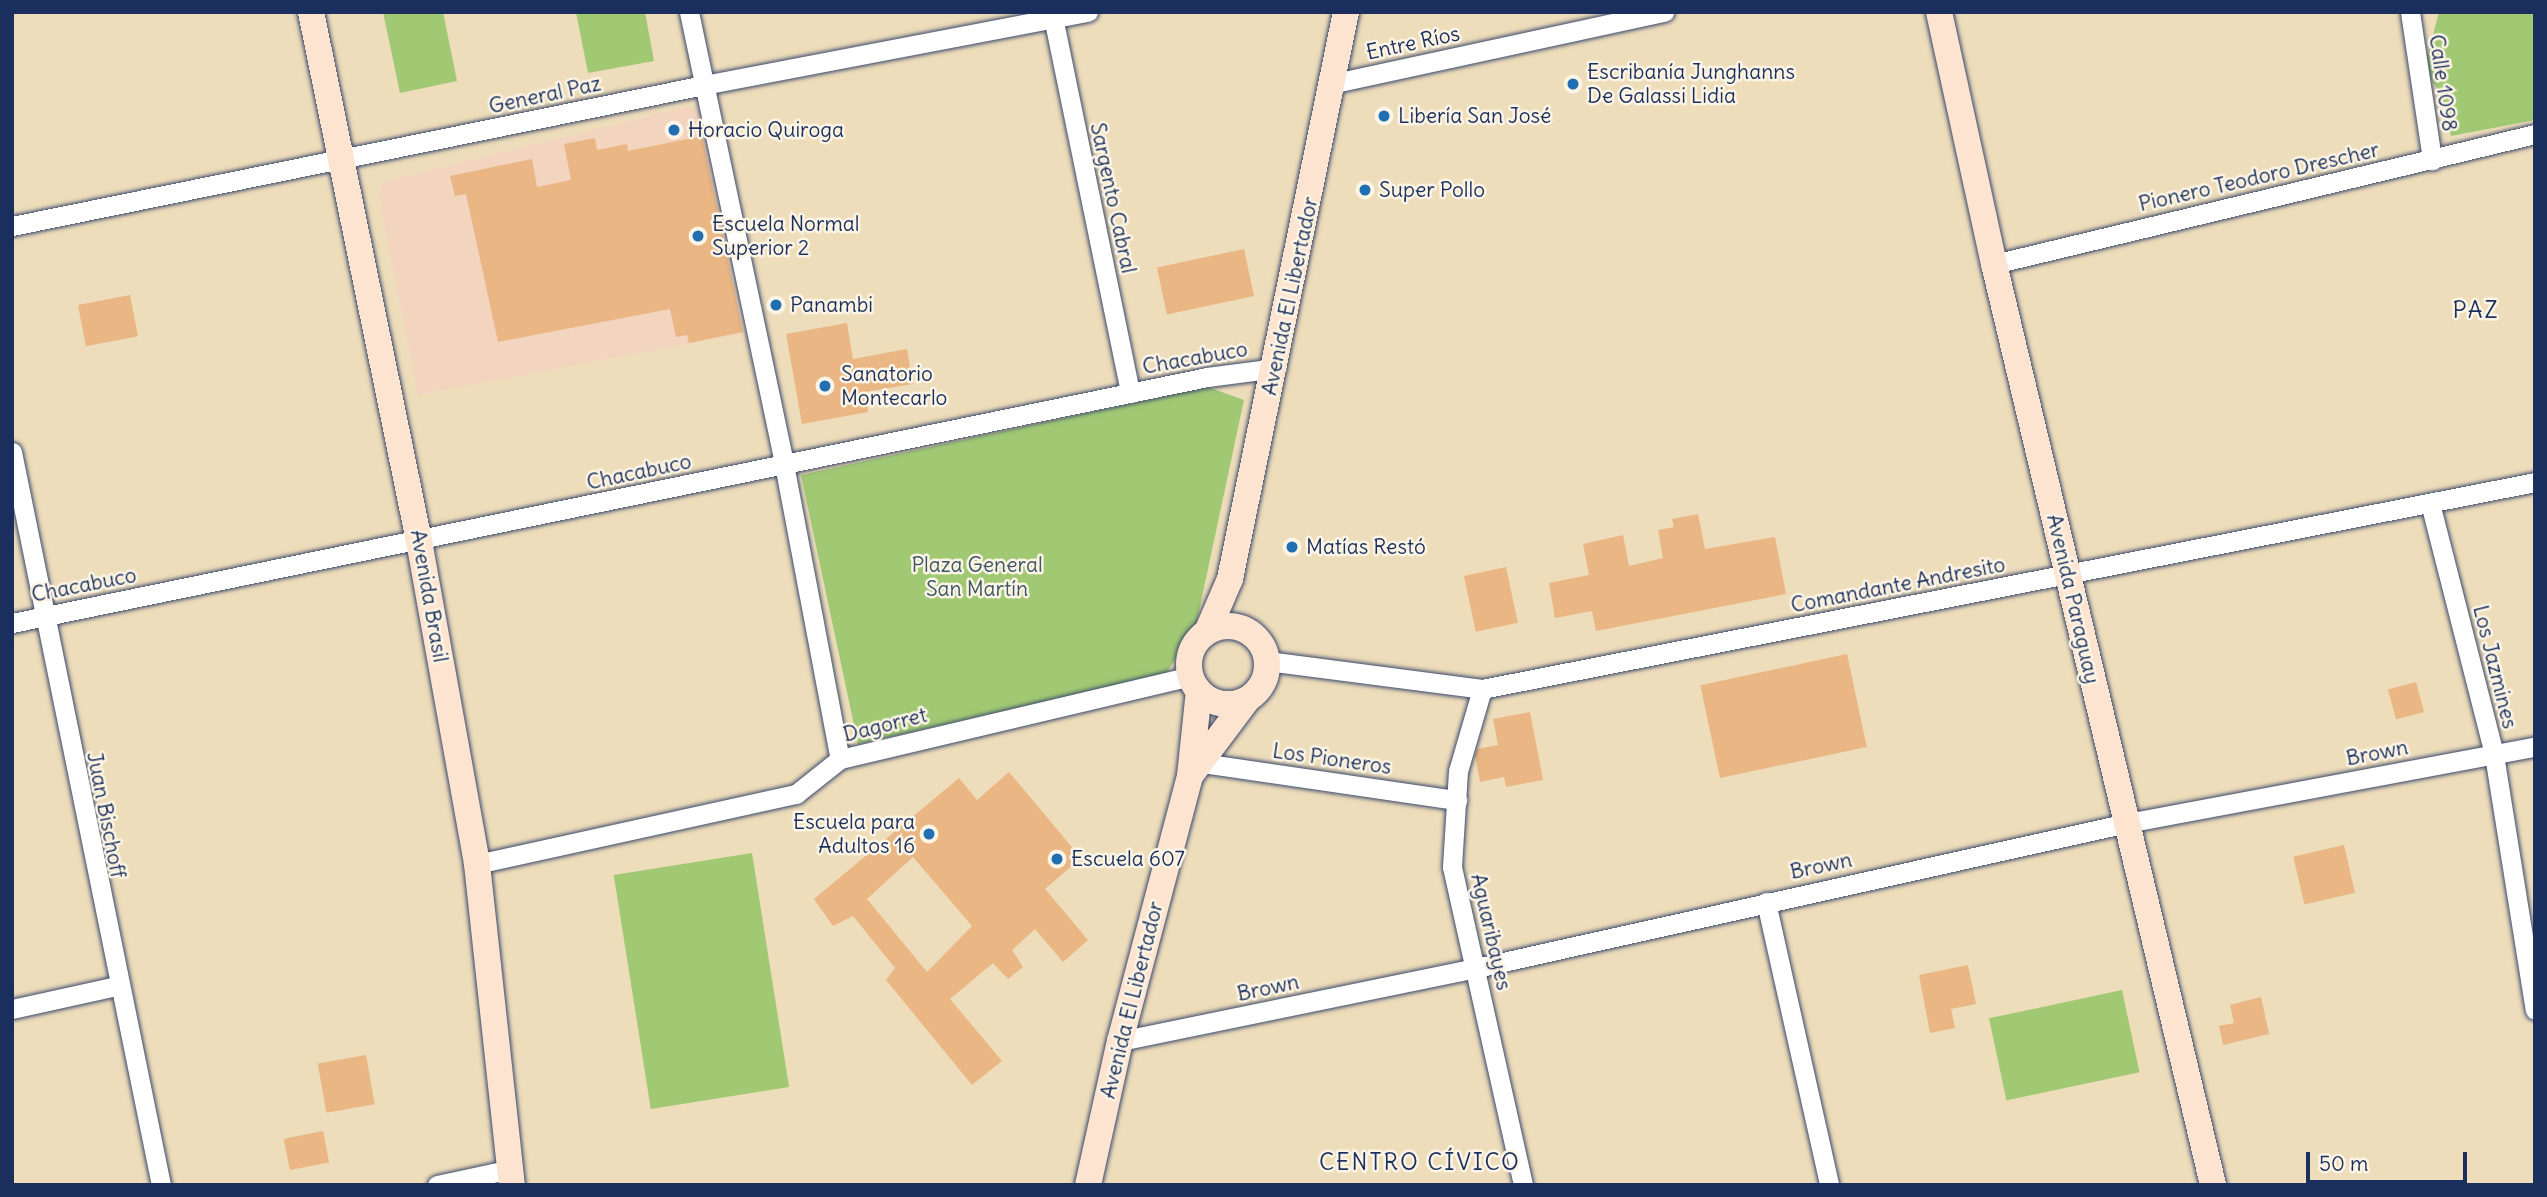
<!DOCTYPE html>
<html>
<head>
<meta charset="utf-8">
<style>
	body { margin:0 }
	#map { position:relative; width:2547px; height:1197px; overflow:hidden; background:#edb; font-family:Delius,sans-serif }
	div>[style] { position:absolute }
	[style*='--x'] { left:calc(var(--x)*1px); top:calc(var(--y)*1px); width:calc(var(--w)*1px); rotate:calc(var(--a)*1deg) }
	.built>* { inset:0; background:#f3d4bf }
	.green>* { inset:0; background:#a1c974; transform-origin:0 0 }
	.building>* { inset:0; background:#e9b684; transform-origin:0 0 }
	.roads { filter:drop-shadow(0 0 2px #3b496c) drop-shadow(0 0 2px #3b496c) }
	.street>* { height:19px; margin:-9.5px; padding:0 9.5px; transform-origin:9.5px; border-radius:9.5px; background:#fff }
	.secondary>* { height:26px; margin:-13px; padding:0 13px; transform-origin:13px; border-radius:13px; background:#fde4d0 }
	.secondary>.ring { margin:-13px; padding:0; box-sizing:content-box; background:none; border:26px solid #fde4d0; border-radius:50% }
	.dots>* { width:19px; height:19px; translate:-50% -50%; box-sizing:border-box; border:4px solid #fcf5e5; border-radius:50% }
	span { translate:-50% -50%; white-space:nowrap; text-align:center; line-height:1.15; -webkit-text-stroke:5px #fcf5e5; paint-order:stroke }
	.street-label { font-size:21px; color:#1b2f5e }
	.poi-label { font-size:21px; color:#1b2f5e }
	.left { translate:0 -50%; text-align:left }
	.right { translate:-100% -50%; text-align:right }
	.park-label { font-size:21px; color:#3c5664 }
	.neighbourhood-label { font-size:23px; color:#1b2f5e; letter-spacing:2px }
	.frame { position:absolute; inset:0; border:14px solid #1b2f5e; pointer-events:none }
	.scale { position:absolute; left:2306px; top:1152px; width:161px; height:32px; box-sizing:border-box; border:4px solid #1b2f5e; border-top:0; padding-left:9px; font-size:21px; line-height:24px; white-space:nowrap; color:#1b2f5e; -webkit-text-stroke:5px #fcf5e5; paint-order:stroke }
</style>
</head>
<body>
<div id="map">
	<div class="built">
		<i style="clip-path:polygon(687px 107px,699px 110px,744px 333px,418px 395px,379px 196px,382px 182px)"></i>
	</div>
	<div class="green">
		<i style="clip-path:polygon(383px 12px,443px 12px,457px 81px,400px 93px)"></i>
		<i style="clip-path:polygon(576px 12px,645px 12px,654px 61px,588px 73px)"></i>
		<i style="clip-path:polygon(2439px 12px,2535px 12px,2535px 120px,2451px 136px,2442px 96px,2424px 69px)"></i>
		<i style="clip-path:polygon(1208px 387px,1244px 400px,1196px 625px,1166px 674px,858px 744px,801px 475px)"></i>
		<i style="left:752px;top:853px;width:237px;height:140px;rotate:81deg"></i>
		<i style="left:2122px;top:990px;width:84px;height:136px;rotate:78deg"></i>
	</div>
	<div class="building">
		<i style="clip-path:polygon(702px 136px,743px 332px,689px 343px,687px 335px,676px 337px,670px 309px,498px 342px,466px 194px,455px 196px,450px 176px,532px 159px,537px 187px,571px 180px,564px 144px,595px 138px,597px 150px,627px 144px,628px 151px)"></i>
		<i style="left:1244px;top:249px;width:48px;height:89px;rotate:78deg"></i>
		<i style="left:130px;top:295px;width:42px;height:53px;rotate:79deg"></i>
		<i style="clip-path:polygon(847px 323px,853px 359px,907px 349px,913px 384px,865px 392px,868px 412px,802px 424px,786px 334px)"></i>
		<i style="clip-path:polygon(1698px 514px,1705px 549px,1775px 537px,1786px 594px,1596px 631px,1592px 611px,1555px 618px,1549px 583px,1589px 575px,1583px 544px,1623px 535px,1629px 566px,1663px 558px,1658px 530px,1674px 527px,1672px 519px)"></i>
		<i style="left:1506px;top:567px;width:57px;height:43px;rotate:78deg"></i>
		<i style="left:1847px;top:654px;width:95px;height:150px;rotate:78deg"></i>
		<i style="left:2416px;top:682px;width:31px;height:29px;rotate:75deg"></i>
		<i style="clip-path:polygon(1530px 712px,1543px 780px,1506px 787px,1504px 777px,1480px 782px,1475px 755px,1477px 749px,1498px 745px,1493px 719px)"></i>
		<i style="clip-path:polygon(evenodd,1009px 772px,1081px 858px,1045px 889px,1088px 940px,1063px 962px,1035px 929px,1012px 950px,1023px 967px,1008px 979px,993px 963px,950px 999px,1002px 1061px,972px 1085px,886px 980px,895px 968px,853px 916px,833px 926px,814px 899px,959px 778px,977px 800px,1009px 772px,913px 857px,972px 926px,927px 972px,867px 899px,913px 857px)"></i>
		<i style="left:2344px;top:845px;width:49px;height:52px;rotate:77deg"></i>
		<i style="clip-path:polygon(1968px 965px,1976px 1004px,1951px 1009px,1955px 1028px,1930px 1033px,1919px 975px)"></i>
		<i style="clip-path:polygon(2261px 997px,2269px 1034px,2223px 1045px,2219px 1026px,2234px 1023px,2230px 1005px)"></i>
		<i style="left:366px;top:1055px;width:50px;height:49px;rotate:80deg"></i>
		<i style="left:323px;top:1131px;width:32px;height:40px;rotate:79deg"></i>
	</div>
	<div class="roads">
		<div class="street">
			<i style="--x:689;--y:12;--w:462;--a:78.1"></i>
			<i style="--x:784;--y:464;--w:300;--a:79.3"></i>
			<i style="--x:1052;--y:12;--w:389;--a:78.4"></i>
			<i style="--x:2410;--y:12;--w:150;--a:81.5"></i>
			<i style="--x:1335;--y:83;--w:337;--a:-12.2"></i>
			<i style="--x:12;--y:226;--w:706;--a:-11.52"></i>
			<i style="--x:704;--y:85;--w:391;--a:-10.8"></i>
			<i style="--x:1994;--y:264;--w:556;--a:-13.51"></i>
			<i style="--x:12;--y:452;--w:748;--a:78.51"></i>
			<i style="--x:2430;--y:503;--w:260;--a:75.7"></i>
			<i style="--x:2494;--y:755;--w:258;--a:80.9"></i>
			<i style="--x:12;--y:623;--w:1220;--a:-11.63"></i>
			<i style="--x:1207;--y:377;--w:70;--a:-7.4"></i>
			<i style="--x:1267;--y:661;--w:217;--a:7.4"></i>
			<i style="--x:1482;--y:689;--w:1073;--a:-11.12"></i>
			<i style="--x:1482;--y:689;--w:85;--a:106.3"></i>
			<i style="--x:1458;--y:771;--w:96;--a:93.6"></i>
			<i style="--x:1452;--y:867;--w:326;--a:77.4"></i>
			<i style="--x:1202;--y:763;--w:258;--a:8.3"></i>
			<i style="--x:477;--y:864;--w:327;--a:-12.4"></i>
			<i style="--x:796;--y:794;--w:56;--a:-38.5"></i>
			<i style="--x:840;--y:759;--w:360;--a:-13.3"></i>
			<i style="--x:1766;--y:902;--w:290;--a:77.4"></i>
			<i style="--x:12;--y:1009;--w:107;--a:-12.4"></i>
			<i style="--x:1120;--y:1041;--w:363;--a:-11.6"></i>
			<i style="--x:1476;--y:968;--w:667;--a:-12.56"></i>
			<i style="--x:2127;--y:823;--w:415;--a:-10.6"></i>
			<i style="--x:437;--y:1185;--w:76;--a:-12.2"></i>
		</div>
		<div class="secondary">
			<i style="--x:311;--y:12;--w:540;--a:78.46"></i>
			<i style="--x:419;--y:541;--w:328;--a:79.8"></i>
			<i style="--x:477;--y:864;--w:323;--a:83.8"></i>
			<i style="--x:1939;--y:12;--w:258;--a:77.7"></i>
			<i style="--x:1994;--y:264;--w:947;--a:76.62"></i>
			<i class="ring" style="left:1189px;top:626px;width:52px;height:52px"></i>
			<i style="--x:1208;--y:630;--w:56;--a:-66.7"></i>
			<i style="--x:1230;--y:579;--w:579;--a:-78.44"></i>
			<i style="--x:1190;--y:776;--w:95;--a:-53.1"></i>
			<i style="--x:1088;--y:1185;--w:148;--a:-77.5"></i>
			<i style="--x:1120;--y:1041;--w:274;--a:-75.2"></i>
			<i style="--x:1190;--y:776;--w:85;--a:-84"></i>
		</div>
	</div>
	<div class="dots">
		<i style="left:1573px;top:84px;background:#1f6fb2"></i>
		<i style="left:1384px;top:116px;background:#1f6fb2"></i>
		<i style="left:674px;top:130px;background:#1f6fb2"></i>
		<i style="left:1365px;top:190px;background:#1f6fb2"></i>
		<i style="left:698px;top:236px;background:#1f6fb2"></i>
		<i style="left:776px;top:305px;background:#1f6fb2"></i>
		<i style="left:825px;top:386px;background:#1f6fb2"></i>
		<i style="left:1292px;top:547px;background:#1f6fb2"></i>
		<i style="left:929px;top:834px;background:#1f6fb2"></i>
		<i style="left:1057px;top:859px;background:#1f6fb2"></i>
	</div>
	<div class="street-label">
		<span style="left:1413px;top:43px;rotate:-12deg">Entre Ríos</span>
		<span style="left:2443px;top:83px;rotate:82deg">Calle 1098</span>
		<span style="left:545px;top:95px;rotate:-12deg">General Paz</span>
		<span style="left:2259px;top:177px;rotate:-13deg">Pionero Teodoro Drescher</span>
		<span style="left:1113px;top:198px;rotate:78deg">Sargento Cabral</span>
		<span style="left:1290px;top:296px;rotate:-78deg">Avenida El Libertador</span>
		<span style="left:1195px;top:358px;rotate:-10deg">Chacabuco</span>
		<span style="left:639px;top:472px;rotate:-12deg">Chacabuco</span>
		<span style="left:84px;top:585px;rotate:-11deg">Chacabuco</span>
		<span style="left:1898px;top:585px;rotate:-11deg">Comandante Andresito</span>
		<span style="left:429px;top:596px;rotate:80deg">Avenida Brasil</span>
		<span style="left:2073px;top:599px;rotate:77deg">Avenida Paraguay</span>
		<span style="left:2495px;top:667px;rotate:76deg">Los Jazmines</span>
		<span style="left:885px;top:725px;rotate:-14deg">Dagorret</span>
		<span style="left:2377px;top:753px;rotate:-11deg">Brown</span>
		<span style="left:1332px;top:759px;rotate:8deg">Los Pioneros</span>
		<span style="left:106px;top:815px;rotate:79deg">Juan Bischoff</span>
		<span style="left:1821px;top:866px;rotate:-12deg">Brown</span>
		<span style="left:1491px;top:932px;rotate:77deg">Aguaribayes</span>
		<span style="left:1268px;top:988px;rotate:-12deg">Brown</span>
		<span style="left:1132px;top:1000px;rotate:-76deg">Avenida El Libertador</span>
	</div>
	<div class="poi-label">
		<span class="left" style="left:1587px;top:84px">Escribanía Junghanns<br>De Galassi Lidia</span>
		<span class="left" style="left:1398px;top:116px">Libería San José</span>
		<span class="left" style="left:688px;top:130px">Horacio Quiroga</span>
		<span class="left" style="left:1379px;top:190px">Super Pollo</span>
		<span class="left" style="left:712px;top:236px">Escuela Normal<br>Superior 2</span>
		<span class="left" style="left:790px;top:305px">Panambi</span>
		<span class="left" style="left:841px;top:386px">Sanatorio<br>Montecarlo</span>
		<span class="left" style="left:1306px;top:547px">Matías Restó</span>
		<span class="right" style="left:915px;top:834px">Escuela para<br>Adultos 16</span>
		<span class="left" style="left:1071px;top:859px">Escuela 607</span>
	</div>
	<div class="park-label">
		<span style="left:977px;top:577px">Plaza General<br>San Martín</span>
	</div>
	<div class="neighbourhood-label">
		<span style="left:2476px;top:310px">PAZ</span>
		<span style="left:1420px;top:1162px">CENTRO CÍVICO</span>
	</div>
	<div class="frame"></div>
	<div class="scale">50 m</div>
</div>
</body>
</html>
